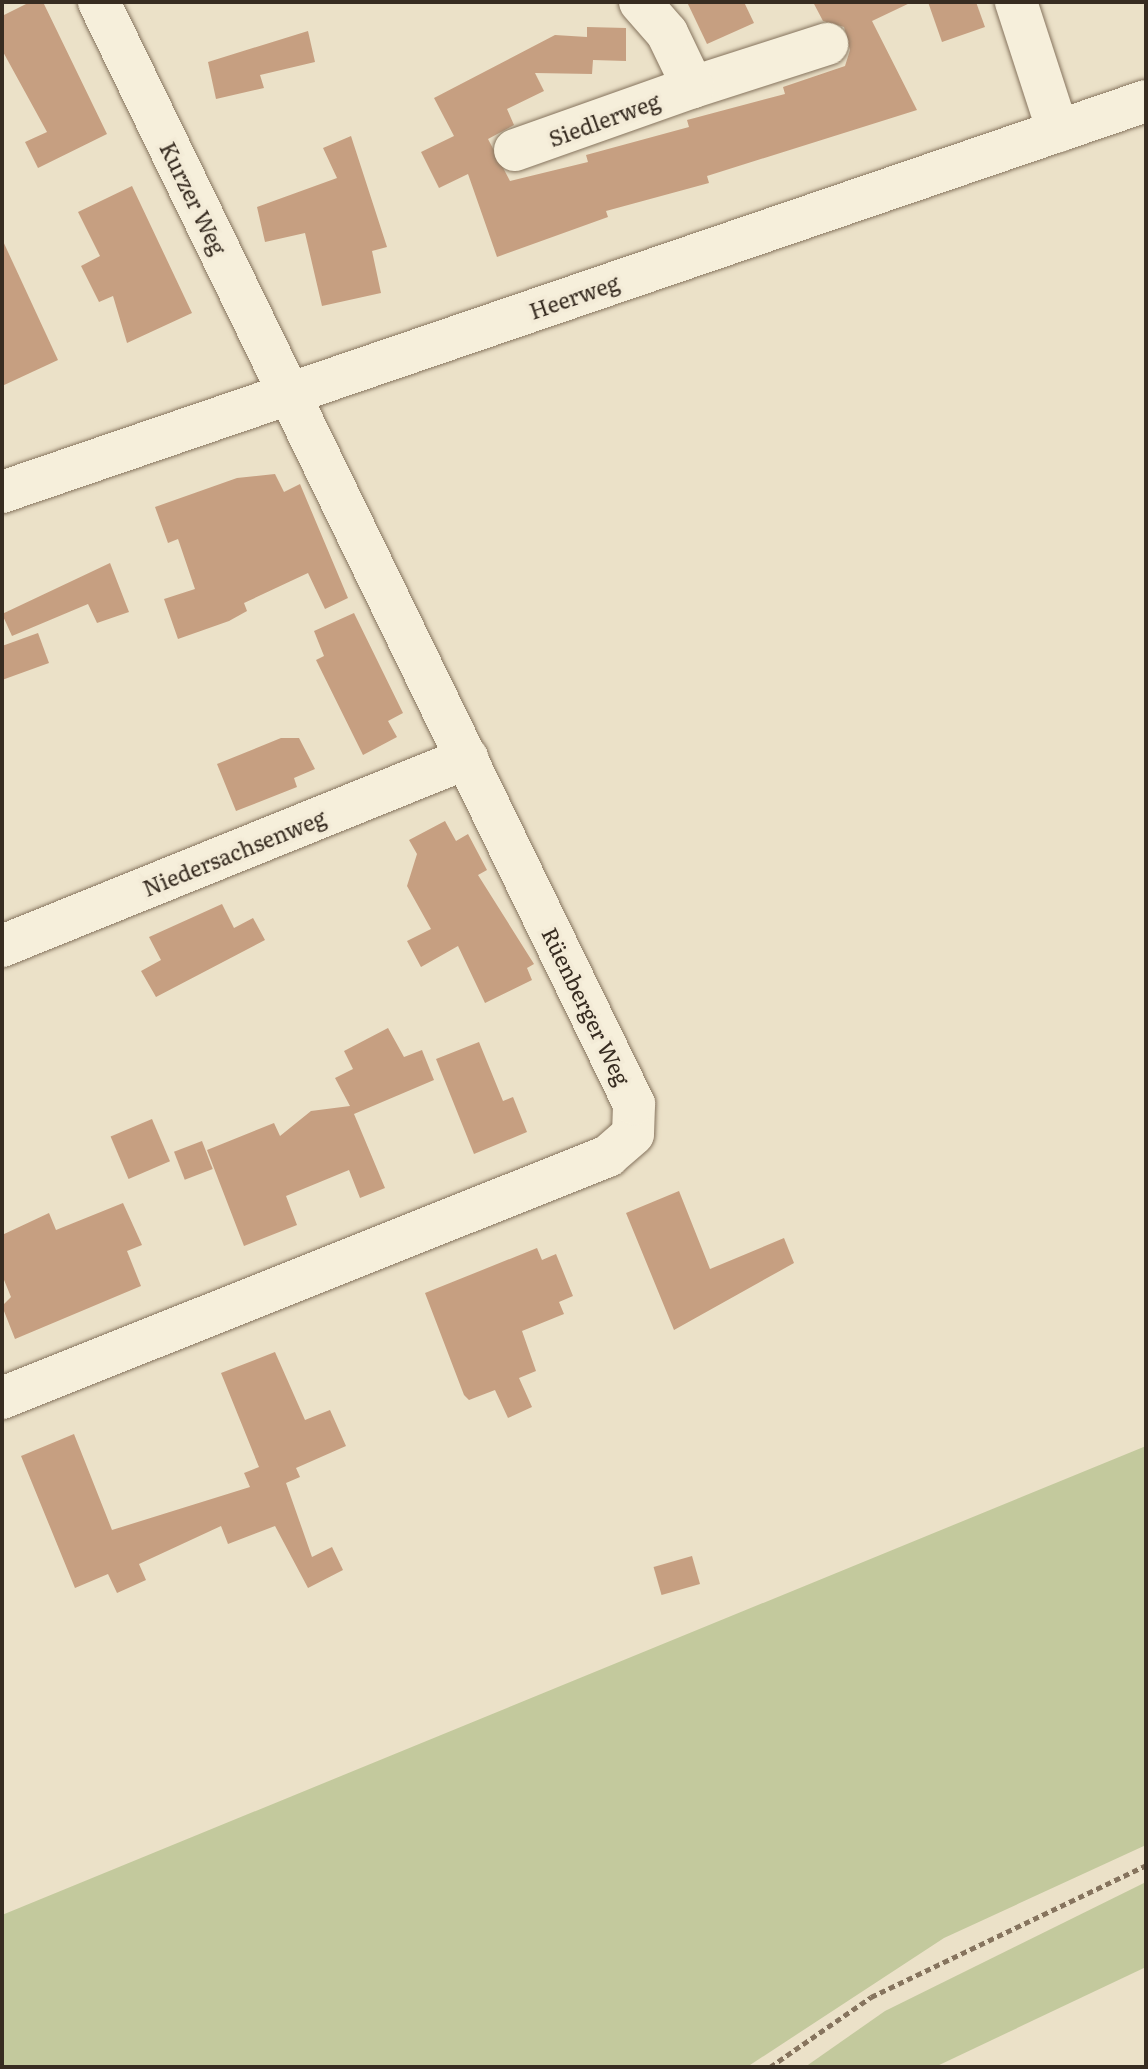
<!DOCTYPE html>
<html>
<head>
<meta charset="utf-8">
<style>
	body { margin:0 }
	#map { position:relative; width:1148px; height:2069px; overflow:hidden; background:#ebe1c8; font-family:Literata,serif }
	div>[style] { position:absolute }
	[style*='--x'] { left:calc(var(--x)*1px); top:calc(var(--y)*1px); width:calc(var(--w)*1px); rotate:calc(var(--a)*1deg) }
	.green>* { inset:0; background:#c3c99d }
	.building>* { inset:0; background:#c69f81; transform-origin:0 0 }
	.path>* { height:5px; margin-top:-2.5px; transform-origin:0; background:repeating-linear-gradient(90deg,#86745e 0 6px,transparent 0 10px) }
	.roads { filter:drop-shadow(0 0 2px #86745e) drop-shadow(0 0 2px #86745e) }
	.minor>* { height:42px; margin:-21px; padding:0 21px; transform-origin:21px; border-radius:21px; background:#f6efdb }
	span { translate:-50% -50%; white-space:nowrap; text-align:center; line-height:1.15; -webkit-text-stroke:7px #f3ebd7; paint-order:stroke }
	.street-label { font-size:22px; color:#372c21 }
	.frame { position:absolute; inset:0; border:4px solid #372c21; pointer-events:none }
</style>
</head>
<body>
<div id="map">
	<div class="green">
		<i style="clip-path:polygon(1146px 1446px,1146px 1845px,944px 1938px,747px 2067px,2px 2067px,2px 1915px)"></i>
		<i style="clip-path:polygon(1146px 1882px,1146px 1967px,935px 2067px,805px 2067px,885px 2011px)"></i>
	</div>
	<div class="building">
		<i style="clip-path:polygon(30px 2px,43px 2px,107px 134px,38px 168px,25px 142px,47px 132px,2px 50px,2px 16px)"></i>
		<i style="clip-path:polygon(687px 2px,744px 2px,754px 23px,707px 44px)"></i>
		<i style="clip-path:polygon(813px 2px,912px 2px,872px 21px,917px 110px,707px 176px,709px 183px,606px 211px,608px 217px,497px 257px,468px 174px,439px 188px,421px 152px,454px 136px,434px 98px,555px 35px,587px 37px,587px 27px,626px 28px,626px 61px,593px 60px,592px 74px,535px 73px,544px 91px,507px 109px,514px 125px,488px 139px,510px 181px,588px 162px,586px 155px,689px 127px,687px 120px,785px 94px,783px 87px,845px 66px,850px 50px,844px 27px,823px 21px)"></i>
		<i style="clip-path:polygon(928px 2px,976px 2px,985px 27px,942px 42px)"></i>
		<i style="clip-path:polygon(308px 31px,315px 62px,260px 75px,264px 88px,216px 99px,208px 62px)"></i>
		<i style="clip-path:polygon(351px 136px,387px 247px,372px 251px,381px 293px,322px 306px,305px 233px,265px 242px,257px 207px,337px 178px,323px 148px)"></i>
		<i style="clip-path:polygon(132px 186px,192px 313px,127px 343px,113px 296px,99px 302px,81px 266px,100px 256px,78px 212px)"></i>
		<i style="clip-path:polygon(2px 239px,58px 360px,2px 386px)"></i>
		<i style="clip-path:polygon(275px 474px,284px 492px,300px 484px,348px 598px,325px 609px,308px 573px,244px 603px,247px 611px,229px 621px,178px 639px,164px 599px,195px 589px,178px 539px,168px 543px,155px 507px,237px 478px)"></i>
		<i style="clip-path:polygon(110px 563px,129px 612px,97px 623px,88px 604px,12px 636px,2px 614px)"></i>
		<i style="clip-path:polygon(354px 613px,403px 713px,388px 721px,397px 737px,363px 755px,316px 660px,324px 656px,314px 631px)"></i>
		<i style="clip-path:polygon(38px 633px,49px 663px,2px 680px,2px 646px)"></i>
		<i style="clip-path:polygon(281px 738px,299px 738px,315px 769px,294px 778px,297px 787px,236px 811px,217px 764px)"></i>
		<i style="clip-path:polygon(445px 821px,456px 841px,468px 834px,487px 870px,478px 875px,534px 964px,527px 968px,532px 980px,485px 1003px,458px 946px,421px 967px,407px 941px,431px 929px,407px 886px,417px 854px,409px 840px)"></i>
		<i style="clip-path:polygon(222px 904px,234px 928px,253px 918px,265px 940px,156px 997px,141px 971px,161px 960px,149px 937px)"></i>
		<i style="clip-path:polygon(388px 1028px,404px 1057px,422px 1050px,434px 1080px,354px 1114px,385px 1188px,360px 1198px,349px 1170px,286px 1196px,297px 1225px,244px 1246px,207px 1150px,274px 1123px,280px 1136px,311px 1111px,350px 1106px,335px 1078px,353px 1069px,344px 1051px)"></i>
		<i style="clip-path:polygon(479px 1042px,503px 1101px,513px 1097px,527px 1132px,474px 1154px,436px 1059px)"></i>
		<i style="left:152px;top:1119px;width:46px;height:45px;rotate:67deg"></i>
		<i style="left:202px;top:1141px;width:30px;height:30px;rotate:69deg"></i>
		<i style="clip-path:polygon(679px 1191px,710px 1269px,784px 1238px,794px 1263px,674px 1330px,626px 1213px)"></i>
		<i style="clip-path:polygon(123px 1203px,142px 1245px,127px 1251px,141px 1286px,15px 1339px,2px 1306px,11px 1297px,2px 1275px,2px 1235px,49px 1213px,56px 1230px)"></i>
		<i style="clip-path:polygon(537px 1248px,542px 1260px,556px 1254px,573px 1296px,559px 1302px,564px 1314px,522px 1331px,536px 1371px,519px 1378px,532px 1407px,508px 1418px,495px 1390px,469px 1400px,464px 1395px,425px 1293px)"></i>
		<i style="clip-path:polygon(275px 1352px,305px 1420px,330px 1410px,346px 1446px,296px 1468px,300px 1477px,286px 1483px,312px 1557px,332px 1547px,343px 1570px,308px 1588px,275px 1526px,228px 1544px,221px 1526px,139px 1564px,146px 1580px,117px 1593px,108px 1574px,75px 1588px,21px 1456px,74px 1434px,112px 1530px,250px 1487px,244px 1473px,259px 1467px,221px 1373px)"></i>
		<i style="left:692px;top:1556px;width:29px;height:40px;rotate:74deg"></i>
	</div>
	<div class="path">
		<i style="--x:770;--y:2067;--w:123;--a:-34.7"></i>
		<i style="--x:871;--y:1997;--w:305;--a:-25.6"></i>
	</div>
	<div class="roads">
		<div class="minor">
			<i style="--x:1016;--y:2;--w:136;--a:72"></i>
			<i style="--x:693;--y:87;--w:141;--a:-17.8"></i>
			<i style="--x:515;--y:150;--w:189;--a:-19.5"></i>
			<i style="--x:693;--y:87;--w:60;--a:-115.7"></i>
			<i style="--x:667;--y:33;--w:41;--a:-131.1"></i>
			<i style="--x:2;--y:492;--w:1209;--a:-18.87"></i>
			<i style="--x:2;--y:946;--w:502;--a:-22.01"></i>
			<i style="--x:2;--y:1398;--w:653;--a:-21.77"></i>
			<i style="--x:608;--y:1156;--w:33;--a:-41"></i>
			<i style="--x:633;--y:1134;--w:30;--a:-88"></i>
			<i style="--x:634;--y:1104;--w:1225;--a:-115.9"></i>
		</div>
	</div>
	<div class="street-label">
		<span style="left:604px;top:119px;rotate:-20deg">Siedlerweg</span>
		<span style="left:194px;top:198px;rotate:64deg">Kurzer Weg</span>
		<span style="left:574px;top:296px;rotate:-19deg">Heerweg</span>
		<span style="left:234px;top:852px;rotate:-22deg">Niedersachsenweg</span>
		<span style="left:587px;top:1006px;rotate:64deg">Rüenberger Weg</span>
	</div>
	<div class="frame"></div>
</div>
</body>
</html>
